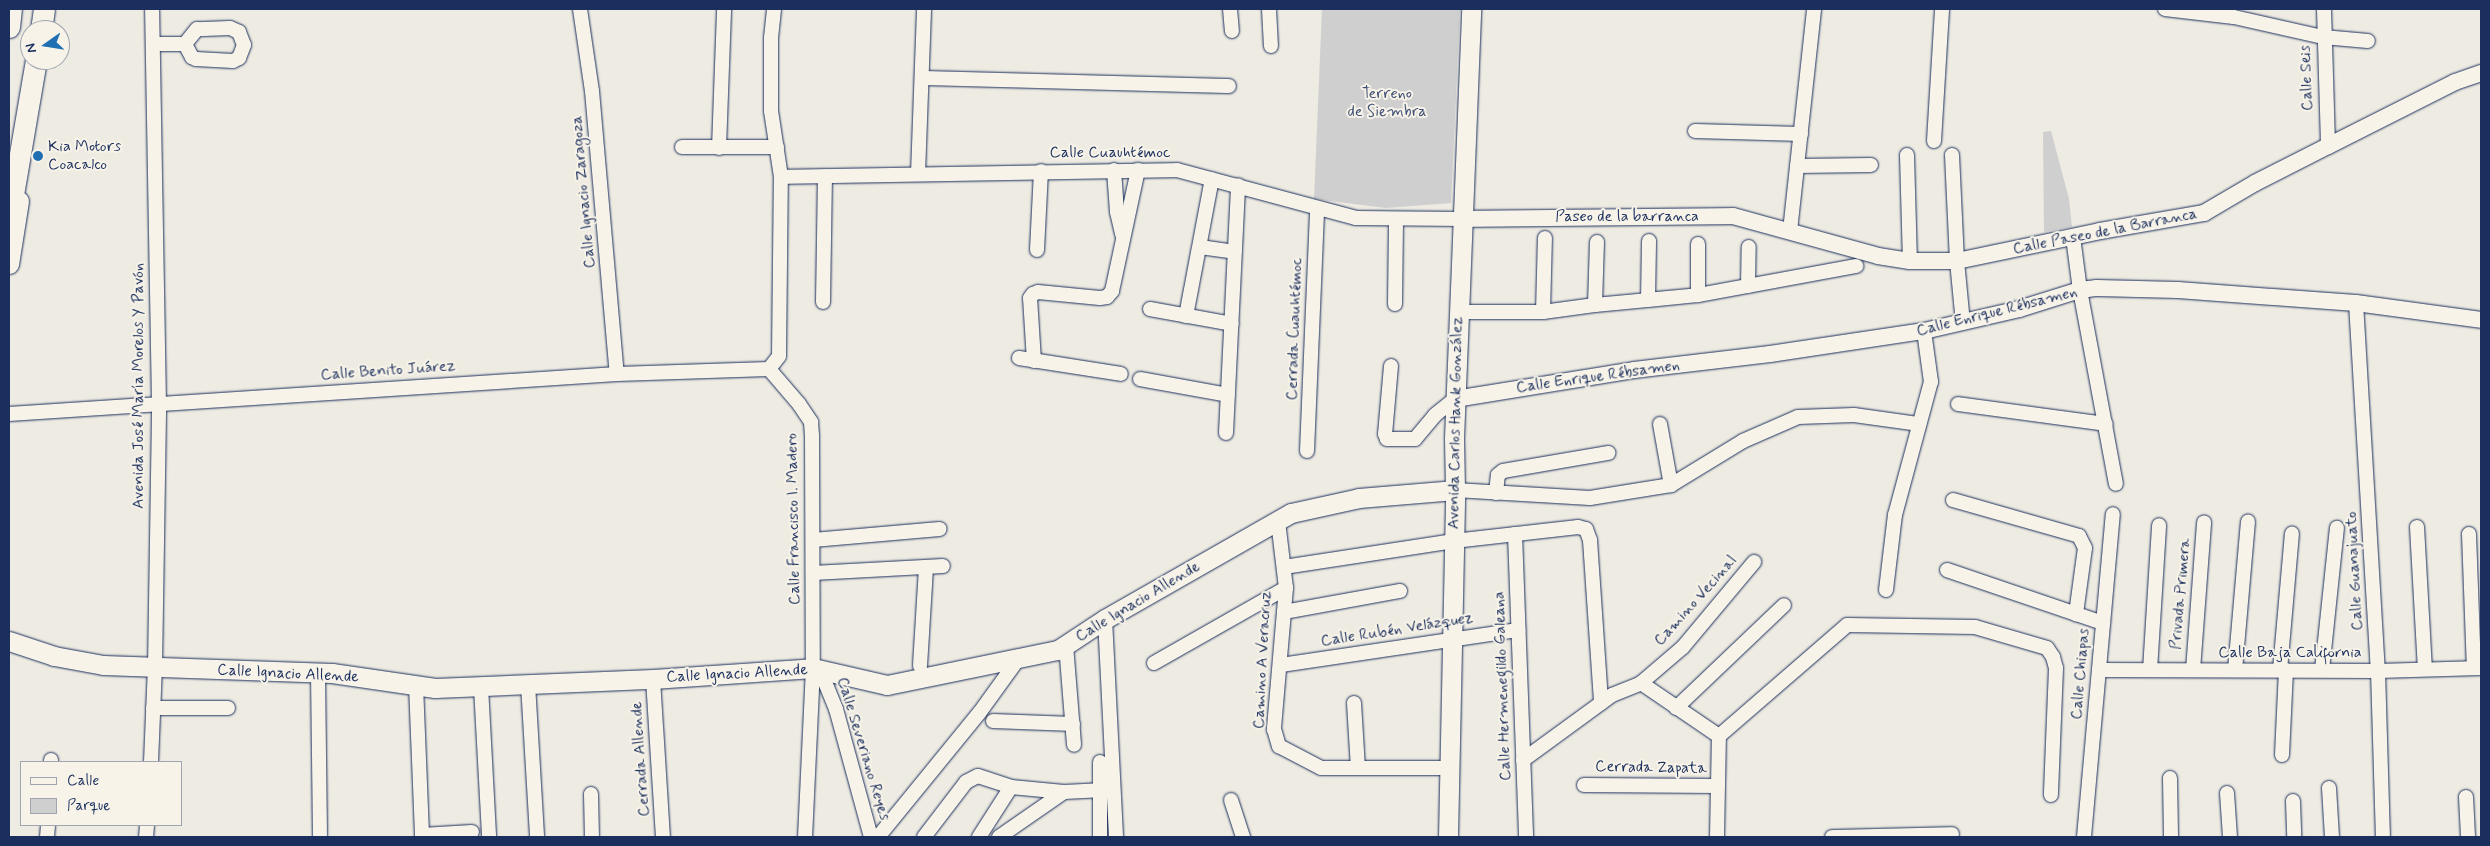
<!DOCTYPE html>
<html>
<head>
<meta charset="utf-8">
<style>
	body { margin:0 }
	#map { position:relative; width:2490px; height:846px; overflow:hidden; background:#eeebe2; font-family:Mynerve,sans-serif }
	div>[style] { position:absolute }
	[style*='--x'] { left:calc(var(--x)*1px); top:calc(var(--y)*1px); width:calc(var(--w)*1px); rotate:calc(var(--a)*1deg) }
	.green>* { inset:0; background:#cfcfcf }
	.roads { filter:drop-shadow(0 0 1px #1b2f5e) drop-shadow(0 0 1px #1b2f5e) }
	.minor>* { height:14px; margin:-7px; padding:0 7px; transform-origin:7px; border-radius:7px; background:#f7f3e8 }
	.tertiary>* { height:16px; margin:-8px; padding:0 8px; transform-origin:8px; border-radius:8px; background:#f7f3e8 }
	.secondary>* { height:19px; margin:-9.5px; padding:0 9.5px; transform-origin:9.5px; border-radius:9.5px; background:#f7f3e8 }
	.primary>* { height:21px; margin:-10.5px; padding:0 10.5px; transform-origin:10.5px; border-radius:10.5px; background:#f7f3e8 }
	.dots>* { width:14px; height:14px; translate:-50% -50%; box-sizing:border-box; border:2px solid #f7f3e8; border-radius:50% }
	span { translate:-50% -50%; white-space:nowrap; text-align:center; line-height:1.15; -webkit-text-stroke:4px #f7f3e8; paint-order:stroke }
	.street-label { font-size:16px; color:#1b2f5e }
	.park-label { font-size:16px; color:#3f4f75 }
	.poi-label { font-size:16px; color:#1b2f5e }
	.left { translate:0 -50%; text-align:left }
	.frame { position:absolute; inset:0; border:10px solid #1b2f5e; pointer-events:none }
	.legend { position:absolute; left:20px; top:761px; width:162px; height:65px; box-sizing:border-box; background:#f7f3e8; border:1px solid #9fa5b1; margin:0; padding:6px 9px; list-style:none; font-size:15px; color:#1b2f5e }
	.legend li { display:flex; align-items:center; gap:10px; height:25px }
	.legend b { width:25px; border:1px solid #9fa5b1 }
	.north { position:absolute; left:20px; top:20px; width:50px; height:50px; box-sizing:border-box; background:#f7f3e8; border:1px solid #9fa5b1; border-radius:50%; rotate:257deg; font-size:14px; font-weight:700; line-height:20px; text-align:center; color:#1b2f5e }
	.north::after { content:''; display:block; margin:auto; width:18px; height:22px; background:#1f6fb2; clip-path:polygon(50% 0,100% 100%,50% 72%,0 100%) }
</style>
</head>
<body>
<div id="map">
	<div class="green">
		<i style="clip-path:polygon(1322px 9px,1460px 9px,1451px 203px,1386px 208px,1314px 199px)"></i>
		<i style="clip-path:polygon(2051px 131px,2069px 199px,2072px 227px,2044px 232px,2043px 132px)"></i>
	</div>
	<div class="roads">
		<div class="minor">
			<i style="--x:580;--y:9;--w:83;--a:81.7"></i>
			<i style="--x:592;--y:91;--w:284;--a:85"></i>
			<i style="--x:1230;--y:9;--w:22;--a:85"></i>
			<i style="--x:1269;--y:9;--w:37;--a:87"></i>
			<i style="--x:2165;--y:9;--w:69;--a:6.6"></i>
			<i style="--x:2234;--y:17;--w:91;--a:12.7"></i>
			<i style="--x:2323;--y:37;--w:45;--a:5.1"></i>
			<i style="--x:2324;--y:9;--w:137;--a:88.3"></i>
			<i style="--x:153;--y:44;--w:32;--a:0"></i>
			<i style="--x:185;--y:44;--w:15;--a:62"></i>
			<i style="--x:192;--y:57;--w:4;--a:27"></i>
			<i style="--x:196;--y:59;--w:37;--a:3"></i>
			<i style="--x:233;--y:61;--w:7;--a:-27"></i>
			<i style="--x:239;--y:58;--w:14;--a:-69"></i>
			<i style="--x:244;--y:45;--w:14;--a:-111"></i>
			<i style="--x:239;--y:32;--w:10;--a:-156"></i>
			<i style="--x:230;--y:28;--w:33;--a:178"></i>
			<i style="--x:197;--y:29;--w:19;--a:129"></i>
			<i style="--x:922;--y:78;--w:307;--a:1.5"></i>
			<i style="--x:1695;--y:131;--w:106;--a:1.6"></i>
			<i style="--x:1934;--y:141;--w:132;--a:-86.5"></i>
			<i style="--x:682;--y:147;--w:95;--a:0"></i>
			<i style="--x:719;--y:148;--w:139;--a:-87.9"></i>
			<i style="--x:1907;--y:155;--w:106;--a:88.4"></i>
			<i style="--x:1952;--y:155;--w:106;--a:87.3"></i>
			<i style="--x:1957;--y:261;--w:62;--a:84.5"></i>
			<i style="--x:1797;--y:166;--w:74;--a:-0.8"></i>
			<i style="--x:1114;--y:170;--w:42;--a:85.9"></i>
			<i style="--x:1117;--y:212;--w:23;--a:77"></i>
			<i style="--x:918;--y:174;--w:165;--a:-87.9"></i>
			<i style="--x:781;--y:177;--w:396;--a:-1"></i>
			<i style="--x:1177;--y:170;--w:185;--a:15"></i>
			<i style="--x:1356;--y:218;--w:107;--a:0.5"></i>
			<i style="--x:1790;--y:231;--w:223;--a:-83.8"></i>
			<i style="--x:2073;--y:237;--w:53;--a:82.5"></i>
			<i style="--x:2080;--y:290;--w:197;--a:79.5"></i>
			<i style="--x:1698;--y:244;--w:51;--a:90"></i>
			<i style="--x:1200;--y:247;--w:35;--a:8"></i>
			<i style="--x:1037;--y:250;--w:79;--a:-87.1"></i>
			<i style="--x:1748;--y:286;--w:39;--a:-89"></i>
			<i style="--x:1648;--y:300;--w:59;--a:-89"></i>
			<i style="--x:823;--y:302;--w:126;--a:-89.1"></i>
			<i style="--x:2356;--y:303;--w:369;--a:86.6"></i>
			<i style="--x:2378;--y:671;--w:166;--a:88.3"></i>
			<i style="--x:1395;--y:304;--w:84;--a:-89.3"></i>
			<i style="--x:1595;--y:305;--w:63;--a:-88.2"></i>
			<i style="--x:1150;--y:309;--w:83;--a:10.4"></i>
			<i style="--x:1459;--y:312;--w:84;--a:0"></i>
			<i style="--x:1543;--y:312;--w:52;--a:-7.7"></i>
			<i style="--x:1595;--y:305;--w:103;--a:-5.5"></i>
			<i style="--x:1698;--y:295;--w:161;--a:-10.4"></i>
			<i style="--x:1543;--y:312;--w:74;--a:-88.5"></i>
			<i style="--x:1186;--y:316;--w:139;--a:-79.3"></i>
			<i style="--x:1019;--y:358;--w:103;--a:8.9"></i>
			<i style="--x:1034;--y:361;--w:63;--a:-93.6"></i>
			<i style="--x:1030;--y:298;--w:5;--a:-53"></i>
			<i style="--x:1033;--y:294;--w:5;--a:-22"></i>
			<i style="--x:1038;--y:292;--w:62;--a:5.5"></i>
			<i style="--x:1100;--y:298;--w:7;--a:-8"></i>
			<i style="--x:1107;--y:297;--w:8;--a:-50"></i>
			<i style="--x:1112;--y:291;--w:124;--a:-77.9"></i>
			<i style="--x:1391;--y:366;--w:68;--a:95"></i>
			<i style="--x:1385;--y:434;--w:5;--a:68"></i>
			<i style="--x:1387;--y:439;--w:28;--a:0"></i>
			<i style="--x:1415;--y:439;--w:31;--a:-50"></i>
			<i style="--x:1435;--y:415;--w:26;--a:-39"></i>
			<i style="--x:769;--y:369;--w:46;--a:49.4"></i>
			<i style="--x:799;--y:404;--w:22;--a:56"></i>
			<i style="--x:811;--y:422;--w:13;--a:86"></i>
			<i style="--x:812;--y:435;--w:233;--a:89.8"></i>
			<i style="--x:813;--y:668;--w:169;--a:92.7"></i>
			<i style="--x:769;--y:369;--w:16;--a:-52"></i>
			<i style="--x:779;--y:356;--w:179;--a:-89.4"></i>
			<i style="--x:781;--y:177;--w:67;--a:-98.6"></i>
			<i style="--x:771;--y:111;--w:73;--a:-90"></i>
			<i style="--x:771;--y:38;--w:29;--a:-84"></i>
			<i style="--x:1140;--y:379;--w:89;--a:10.3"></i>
			<i style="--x:1958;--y:404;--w:149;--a:7.7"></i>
			<i style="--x:9;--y:414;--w:609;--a:-3.76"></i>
			<i style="--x:617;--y:374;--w:152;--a:-1.9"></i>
			<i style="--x:1660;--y:424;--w:62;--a:79.8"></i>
			<i style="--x:1226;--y:433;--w:248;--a:-87.2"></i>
			<i style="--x:1307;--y:451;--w:243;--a:-87.6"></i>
			<i style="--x:1455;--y:490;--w:135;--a:3.4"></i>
			<i style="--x:1590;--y:498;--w:82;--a:-9.1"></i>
			<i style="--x:1671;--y:485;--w:84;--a:-31.4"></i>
			<i style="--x:1743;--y:441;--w:60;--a:-23.6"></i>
			<i style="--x:1798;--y:417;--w:56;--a:-2"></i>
			<i style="--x:1854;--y:415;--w:66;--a:7.9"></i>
			<i style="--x:1496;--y:493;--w:18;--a:-84"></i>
			<i style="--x:1498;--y:475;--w:6;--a:-39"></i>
			<i style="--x:1503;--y:471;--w:107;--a:-9.7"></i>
			<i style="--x:1953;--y:500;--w:131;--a:15.9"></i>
			<i style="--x:2079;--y:536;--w:13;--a:63"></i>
			<i style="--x:2085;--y:548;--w:67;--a:97.8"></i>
			<i style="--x:1278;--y:521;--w:67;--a:83.2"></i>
			<i style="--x:1286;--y:588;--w:142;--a:94.9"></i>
			<i style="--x:1274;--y:729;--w:18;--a:74"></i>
			<i style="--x:1279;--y:746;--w:47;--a:27.6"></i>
			<i style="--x:1321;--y:768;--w:128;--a:0"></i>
			<i style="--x:2417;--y:527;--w:142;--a:86.8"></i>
			<i style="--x:1515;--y:534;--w:303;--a:87.9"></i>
			<i style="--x:2469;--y:534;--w:134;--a:87.9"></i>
			<i style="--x:813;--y:540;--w:127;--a:-5"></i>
			<i style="--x:1284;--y:567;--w:172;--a:-8.7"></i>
			<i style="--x:1454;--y:541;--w:125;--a:-6.4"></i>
			<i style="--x:1578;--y:527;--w:8;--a:14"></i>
			<i style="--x:1586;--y:529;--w:12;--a:70"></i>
			<i style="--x:1590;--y:540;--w:163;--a:86.1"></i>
			<i style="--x:1947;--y:570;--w:165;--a:18.8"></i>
			<i style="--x:813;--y:573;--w:130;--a:-3.1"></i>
			<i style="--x:1886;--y:590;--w:76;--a:-83.2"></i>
			<i style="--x:1895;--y:515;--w:138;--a:-74.9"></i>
			<i style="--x:1931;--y:382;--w:51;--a:-97.8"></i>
			<i style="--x:1284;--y:612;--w:118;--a:-10.3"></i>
			<i style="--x:1105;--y:619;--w:218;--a:87.1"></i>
			<i style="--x:1066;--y:645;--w:100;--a:85.4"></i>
			<i style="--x:1154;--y:663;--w:152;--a:-29.6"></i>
			<i style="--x:1281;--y:665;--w:240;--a:-8.4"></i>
			<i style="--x:920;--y:666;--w:99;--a:-86.5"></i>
			<i style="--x:820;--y:670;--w:42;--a:67.7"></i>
			<i style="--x:836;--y:709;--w:133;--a:74.7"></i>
			<i style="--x:2099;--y:670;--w:279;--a:0.2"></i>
			<i style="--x:2378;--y:671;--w:103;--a:-1.7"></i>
			<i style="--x:2150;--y:670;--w:145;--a:-86.4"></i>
			<i style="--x:2193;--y:670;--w:148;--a:-85.7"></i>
			<i style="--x:2235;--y:670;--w:149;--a:-85"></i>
			<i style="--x:2280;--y:670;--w:137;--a:-85"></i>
			<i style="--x:2322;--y:670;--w:143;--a:-84"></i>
			<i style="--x:318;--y:673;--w:162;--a:89.3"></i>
			<i style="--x:653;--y:679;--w:158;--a:86.4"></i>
			<i style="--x:1641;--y:683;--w:94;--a:34.2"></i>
			<i style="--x:528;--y:684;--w:153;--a:86.6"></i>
			<i style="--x:416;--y:685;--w:152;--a:87.7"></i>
			<i style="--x:481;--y:687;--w:150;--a:86.9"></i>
			<i style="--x:1354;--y:703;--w:65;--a:86.5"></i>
			<i style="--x:153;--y:708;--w:75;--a:0"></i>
			<i style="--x:1676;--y:708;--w:149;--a:-43.6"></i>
			<i style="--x:993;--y:721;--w:80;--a:2.1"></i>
			<i style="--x:1719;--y:736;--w:169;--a:-40.9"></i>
			<i style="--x:1847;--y:625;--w:128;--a:0.9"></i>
			<i style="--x:1975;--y:627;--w:75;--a:16.3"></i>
			<i style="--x:2047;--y:648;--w:11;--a:56"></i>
			<i style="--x:2053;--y:657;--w:11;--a:75"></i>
			<i style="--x:2056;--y:668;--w:127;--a:92.3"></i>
			<i style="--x:2282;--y:755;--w:85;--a:-87.3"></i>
			<i style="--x:1523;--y:760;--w:110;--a:-36.1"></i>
			<i style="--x:1612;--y:695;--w:31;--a:-22"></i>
			<i style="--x:1641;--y:683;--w:55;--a:-40.6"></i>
			<i style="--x:1683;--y:647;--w:111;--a:-50.1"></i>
			<i style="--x:51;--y:762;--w:2;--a:-90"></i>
			<i style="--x:151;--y:762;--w:94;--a:-87.6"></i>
			<i style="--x:155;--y:668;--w:264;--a:-89.1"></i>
			<i style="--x:159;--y:404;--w:395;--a:-91"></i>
			<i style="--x:2170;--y:778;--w:59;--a:89"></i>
			<i style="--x:1584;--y:785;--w:134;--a:0.4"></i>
			<i style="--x:2329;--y:788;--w:49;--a:86.5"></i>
			<i style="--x:2227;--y:793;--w:44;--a:86.1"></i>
			<i style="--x:591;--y:794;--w:43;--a:88.7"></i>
			<i style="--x:2466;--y:797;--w:40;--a:87.1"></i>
			<i style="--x:1231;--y:800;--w:39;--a:72"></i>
			<i style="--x:2293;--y:801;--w:36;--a:88"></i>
			<i style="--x:422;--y:835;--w:50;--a:-3.4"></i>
			<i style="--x:47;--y:837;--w:12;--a:-85"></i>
			<i style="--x:146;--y:837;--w:12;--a:-85"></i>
			<i style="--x:878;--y:837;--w:161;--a:-50.8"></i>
			<i style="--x:980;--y:712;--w:67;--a:-54.2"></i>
			<i style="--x:924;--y:837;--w:69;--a:-52.6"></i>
			<i style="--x:966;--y:782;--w:13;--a:-27"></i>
			<i style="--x:978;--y:776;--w:35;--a:18"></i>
			<i style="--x:1011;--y:787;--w:53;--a:5.4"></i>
			<i style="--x:979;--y:837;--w:59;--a:-57.4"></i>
			<i style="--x:999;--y:837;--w:79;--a:-34.7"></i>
			<i style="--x:1064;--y:792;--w:35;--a:-3"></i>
			<i style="--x:1100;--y:837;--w:75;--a:-90"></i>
			<i style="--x:1717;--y:837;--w:101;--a:-88.9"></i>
			<i style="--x:1832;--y:837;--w:120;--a:-1.4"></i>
			<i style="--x:2084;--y:837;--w:324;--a:-84.9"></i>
		</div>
		<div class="tertiary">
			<i style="--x:1463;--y:219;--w:270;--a:-0.6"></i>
			<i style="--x:1733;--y:216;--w:150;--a:15.4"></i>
			<i style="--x:1878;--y:256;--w:32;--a:9"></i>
			<i style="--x:1910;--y:261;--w:47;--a:0"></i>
			<i style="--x:1957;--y:261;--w:146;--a:-11.8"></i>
			<i style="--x:2100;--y:231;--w:106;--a:-9.8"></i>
			<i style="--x:2204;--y:213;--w:59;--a:-30.5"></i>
			<i style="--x:2255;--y:183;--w:82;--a:-26.9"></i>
			<i style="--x:2328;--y:146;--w:142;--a:-26.7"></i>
			<i style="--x:2455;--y:82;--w:28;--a:-19"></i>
			<i style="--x:1455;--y:399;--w:181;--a:-9.2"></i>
			<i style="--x:1634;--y:370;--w:137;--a:-6.7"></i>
			<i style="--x:1770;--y:354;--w:156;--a:-8.5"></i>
			<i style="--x:1924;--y:331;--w:98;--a:-13"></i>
			<i style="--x:2019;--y:309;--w:64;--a:-17.3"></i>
			<i style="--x:2080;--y:290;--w:17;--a:-7"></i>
			<i style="--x:2097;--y:288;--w:81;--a:1.4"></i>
			<i style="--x:2178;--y:290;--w:178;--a:4.2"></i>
			<i style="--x:2356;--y:303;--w:126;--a:7.7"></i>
		</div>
		<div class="secondary">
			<i style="--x:9;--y:264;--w:64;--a:-81"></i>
			<i style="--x:9;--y:641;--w:47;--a:18.4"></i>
			<i style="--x:54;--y:656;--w:50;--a:10.4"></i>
			<i style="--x:103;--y:665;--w:229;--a:2"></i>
			<i style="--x:332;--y:673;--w:104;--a:8.3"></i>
			<i style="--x:435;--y:688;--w:218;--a:-2.4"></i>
			<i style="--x:653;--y:679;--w:160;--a:-3.9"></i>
			<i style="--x:813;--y:668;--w:76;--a:12.9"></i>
			<i style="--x:887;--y:685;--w:175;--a:-11.6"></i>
			<i style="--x:1058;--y:650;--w:56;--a:-33.4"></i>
			<i style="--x:1105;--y:619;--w:214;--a:-29.7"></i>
			<i style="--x:1291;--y:513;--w:70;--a:-12.4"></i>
			<i style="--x:1359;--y:498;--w:96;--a:-4.8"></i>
			<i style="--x:1448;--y:837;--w:347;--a:-88.8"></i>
			<i style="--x:1455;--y:490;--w:52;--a:-91.1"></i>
			<i style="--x:1454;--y:438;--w:429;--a:-87.7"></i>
		</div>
		<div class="primary">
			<i style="--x:9;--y:27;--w:18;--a:-84"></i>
			<i style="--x:41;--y:30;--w:21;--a:-82"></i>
			<i style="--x:9;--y:218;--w:160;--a:-80.3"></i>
		</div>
	</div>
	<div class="dots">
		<i style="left:38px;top:156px;background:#1f6fb2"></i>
	</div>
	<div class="street-label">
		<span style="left:2307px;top:78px;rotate:-92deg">Calle Seis</span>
		<span style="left:1110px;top:153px">Calle Cuauhtémoc</span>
		<span style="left:584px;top:192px;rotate:-95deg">Calle Ignacio Zaragoza</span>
		<span style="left:1627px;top:217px">Paseo de la barranca</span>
		<span style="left:2105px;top:232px;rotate:-11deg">Calle Paseo de la Barranca</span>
		<span style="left:1997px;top:312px;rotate:-14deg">Calle Enrique Rébsamen</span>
		<span style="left:1295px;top:329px;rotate:-88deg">Cerrada Cuauhtémoc</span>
		<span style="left:388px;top:371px;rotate:-4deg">Calle Benito Juárez</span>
		<span style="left:1598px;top:377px;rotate:-8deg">Calle Enrique Rébsamen</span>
		<span style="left:139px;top:386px;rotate:-90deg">Avenida José María Morelos Y Pavón</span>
		<span style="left:1456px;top:423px;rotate:-89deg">Avenida Carlos Hank González</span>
		<span style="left:794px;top:519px;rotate:-91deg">Calle Francisco I. Madero</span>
		<span style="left:2355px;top:571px;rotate:-93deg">Calle Guanajuato</span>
		<span style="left:2181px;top:594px;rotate:-85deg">Privada Primera</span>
		<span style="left:1696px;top:601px;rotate:-48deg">Camino Vecinal</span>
		<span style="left:1138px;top:602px;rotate:-31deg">Calle Ignacio Allende</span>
		<span style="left:1397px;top:630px;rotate:-9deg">Calle Rubén Velázquez</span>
		<span style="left:2290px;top:653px">Calle Baja California</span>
		<span style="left:1263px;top:660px;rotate:-87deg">Camino A Veracruz</span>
		<span style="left:288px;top:674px;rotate:3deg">Calle Ignacio Allende</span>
		<span style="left:737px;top:674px;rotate:-3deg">Calle Ignacio Allende</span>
		<span style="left:2081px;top:674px;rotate:-85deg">Calle Chiapas</span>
		<span style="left:1503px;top:686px;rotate:-92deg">Calle Hermenegildo Galeana</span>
		<span style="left:863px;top:749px;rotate:73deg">Calle Severiano Reyes</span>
		<span style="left:641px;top:759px;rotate:-94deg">Cerrada Allende</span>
		<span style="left:1651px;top:768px;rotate:1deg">Cerrada Zapata</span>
	</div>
	<div class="park-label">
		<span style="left:1387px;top:103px">Terreno<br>de Siembra</span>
	</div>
	<div class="poi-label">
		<span class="left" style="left:48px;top:156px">Kia Motors<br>Coacalco</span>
	</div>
	<div class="frame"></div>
	<ul class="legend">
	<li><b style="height:6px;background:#f7f3e8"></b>Calle</li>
	<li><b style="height:14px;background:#cfcfcf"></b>Parque</li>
	</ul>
	<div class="north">N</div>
</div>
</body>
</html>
